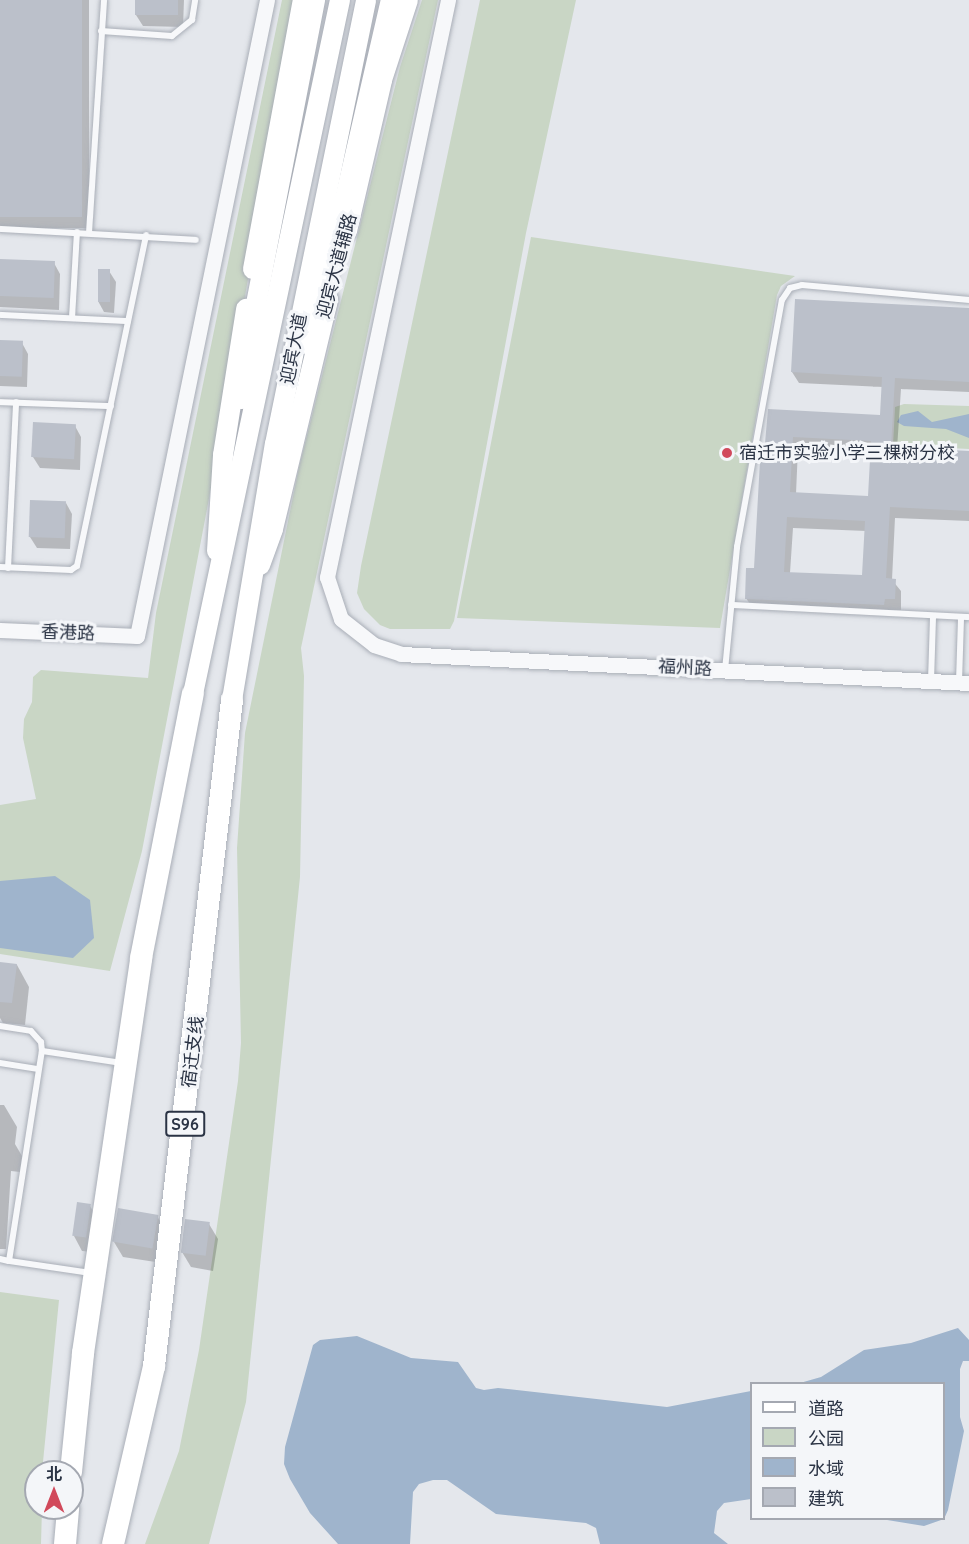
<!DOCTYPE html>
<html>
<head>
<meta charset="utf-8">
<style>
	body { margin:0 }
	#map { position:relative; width:969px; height:1544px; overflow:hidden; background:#e4e7ec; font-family:Quicksand,"Noto Sans SC",sans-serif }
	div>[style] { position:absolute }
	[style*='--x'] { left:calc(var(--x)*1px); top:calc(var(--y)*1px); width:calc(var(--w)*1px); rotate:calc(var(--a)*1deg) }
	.green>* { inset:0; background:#c9d6c5 }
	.water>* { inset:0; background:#9fb4cc }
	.shadow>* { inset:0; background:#0003; transform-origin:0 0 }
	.building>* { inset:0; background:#bbc0ca; transform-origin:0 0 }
	.roads { filter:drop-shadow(0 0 2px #a9aeb7) drop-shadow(0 0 2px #a9aeb7) }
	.service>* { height:6px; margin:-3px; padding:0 3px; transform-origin:3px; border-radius:3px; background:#f7f8fa }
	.tertiary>* { height:15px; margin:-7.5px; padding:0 7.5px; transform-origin:7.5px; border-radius:7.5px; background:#f7f8fa }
	.primary>* { height:20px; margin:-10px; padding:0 10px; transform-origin:10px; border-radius:10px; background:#fff }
	.trunk>* { height:20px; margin:-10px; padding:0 10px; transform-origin:10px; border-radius:10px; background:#fff }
	.motorway>* { height:22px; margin:-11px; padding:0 11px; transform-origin:11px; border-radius:11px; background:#fff }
	.dots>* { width:16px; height:16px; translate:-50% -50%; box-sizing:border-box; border:3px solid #f4f6f9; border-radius:50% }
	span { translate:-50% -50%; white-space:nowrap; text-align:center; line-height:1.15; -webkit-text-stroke:6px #f4f6f9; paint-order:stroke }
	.shield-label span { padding:2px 4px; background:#f4f6f9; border:2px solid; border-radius:4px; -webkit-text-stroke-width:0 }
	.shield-label { font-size:16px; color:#2b3445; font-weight:700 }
	.street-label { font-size:18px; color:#2b3445 }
	.poi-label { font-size:18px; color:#2b3445 }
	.left { translate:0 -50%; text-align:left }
	.legend { position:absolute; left:750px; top:1382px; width:195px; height:138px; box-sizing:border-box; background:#f4f6f9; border:2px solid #a4a8b1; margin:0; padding:8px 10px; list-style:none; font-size:18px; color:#2b3445 }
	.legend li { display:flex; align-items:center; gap:12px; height:30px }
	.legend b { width:30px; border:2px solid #a4a8b1 }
	.north { position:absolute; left:24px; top:1460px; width:60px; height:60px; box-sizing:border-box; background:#f4f6f9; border:2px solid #a4a8b1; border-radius:50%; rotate:0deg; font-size:16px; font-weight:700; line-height:24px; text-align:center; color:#2b3445 }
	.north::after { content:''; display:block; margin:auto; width:21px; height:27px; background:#d1495b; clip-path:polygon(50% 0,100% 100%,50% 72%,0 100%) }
</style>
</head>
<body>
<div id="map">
	<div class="green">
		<i style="clip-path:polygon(282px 0,297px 0,215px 467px,142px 851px,110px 971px,0 954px,0 805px,36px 799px,23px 738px,24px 719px,32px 702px,33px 677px,41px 670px,148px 678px,156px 613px)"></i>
		<i style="clip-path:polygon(422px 0,438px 0,301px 648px,304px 676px,300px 877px,246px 1402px,209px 1544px,145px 1544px,179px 1451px,199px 1350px,238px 1081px,241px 1043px,237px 848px,245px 733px,299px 467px,400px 67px)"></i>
		<i style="clip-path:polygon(480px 0,576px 0,526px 233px,454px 621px,450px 629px,390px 629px,380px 625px,364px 609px,357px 593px,361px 566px)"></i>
		<i style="clip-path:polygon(531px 237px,795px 276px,781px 286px,777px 295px,720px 628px,457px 618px)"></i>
		<i style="clip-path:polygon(904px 404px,969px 406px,969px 449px,893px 445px,895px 407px)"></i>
		<i style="clip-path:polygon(0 1292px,59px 1300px,42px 1472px,36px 1472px,36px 1508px,42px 1508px,41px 1544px,0 1544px)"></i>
	</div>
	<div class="water">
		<i style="clip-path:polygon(918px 411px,932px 422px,969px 414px,969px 438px,946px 429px,904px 426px,897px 422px,901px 415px)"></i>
		<i style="clip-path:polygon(55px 876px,90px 900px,94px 938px,73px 958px,0 948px,0 881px)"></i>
		<i style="clip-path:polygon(958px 1328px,969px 1340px,969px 1361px,963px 1361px,960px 1369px,960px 1417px,964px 1431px,948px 1510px,944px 1519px,924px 1526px,881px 1519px,944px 1518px,944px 1384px,800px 1383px,821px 1377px,864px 1350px,911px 1343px)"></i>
		<i style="clip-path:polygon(357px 1336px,411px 1358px,458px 1362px,476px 1388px,484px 1390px,498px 1388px,667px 1407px,751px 1391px,751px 1499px,724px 1503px,717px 1511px,714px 1533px,728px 1544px,600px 1544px,596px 1528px,586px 1523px,496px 1514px,447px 1480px,433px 1480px,419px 1484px,413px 1492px,410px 1544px,338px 1544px,310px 1513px,290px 1479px,284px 1464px,285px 1447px,313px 1345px,320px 1340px)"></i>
	</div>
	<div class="shadow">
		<i style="left:0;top:0;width:89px;height:228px"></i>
		<i style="clip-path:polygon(137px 0,184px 0,183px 27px,143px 26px,136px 15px)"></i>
		<i style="clip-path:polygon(0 260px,54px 263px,60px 274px,59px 310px,0 307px)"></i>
		<i style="clip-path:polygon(109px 271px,116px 282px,114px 313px,104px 312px,98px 301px)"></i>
		<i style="clip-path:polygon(evenodd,969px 309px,969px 392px,901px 389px,897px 449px,969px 453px,969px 521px,895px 518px,892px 580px,901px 591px,901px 610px,890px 610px,890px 616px,753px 609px,746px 598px,755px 570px,769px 410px,882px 416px,883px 387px,799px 383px,792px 372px,969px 309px,798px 448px,872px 452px,869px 497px,796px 494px,798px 448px,969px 309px,793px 528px,866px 531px,864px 577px,790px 573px,793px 528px)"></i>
		<i style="clip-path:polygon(0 342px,22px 343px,28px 354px,27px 387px,0 386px)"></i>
		<i style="clip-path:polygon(75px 426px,81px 437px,80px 470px,40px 468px,33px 457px)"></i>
		<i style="clip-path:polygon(66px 503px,72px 514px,70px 549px,37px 548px,30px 537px)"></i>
		<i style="clip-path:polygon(0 963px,17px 965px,29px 987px,25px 1025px,3px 1023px,0 1018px)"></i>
		<i style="clip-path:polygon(0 1105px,4px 1105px,17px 1127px,15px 1144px,22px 1156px,20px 1172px,11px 1171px,6px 1249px,0 1249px)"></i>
		<i style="clip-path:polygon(90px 1206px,99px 1221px,94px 1252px,82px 1251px,74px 1236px)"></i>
		<i style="clip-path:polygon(157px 1216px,166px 1231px,162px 1263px,123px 1257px,114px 1242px)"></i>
		<i style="clip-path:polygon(209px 1224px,218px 1239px,213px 1271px,191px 1267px,182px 1252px)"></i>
	</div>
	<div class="building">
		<i style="left:0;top:0;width:82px;height:217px"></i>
		<i style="left:135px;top:0;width:43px;height:15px"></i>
		<i style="left:0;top:259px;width:55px;height:37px;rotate:2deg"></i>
		<i style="left:98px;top:269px;width:12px;height:33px"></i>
		<i style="clip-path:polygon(evenodd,795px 299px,969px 308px,969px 382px,895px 378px,891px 447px,969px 451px,969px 511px,890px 507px,886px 578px,896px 579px,895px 599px,885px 599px,884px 605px,745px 599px,746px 568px,754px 568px,761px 443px,765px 443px,768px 409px,880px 415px,882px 377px,791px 372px,795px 299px,793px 437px,871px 441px,868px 496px,790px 492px,793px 437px,795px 299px,787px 517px,865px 521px,862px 575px,784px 572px,787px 517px)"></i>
		<i style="left:0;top:340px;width:23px;height:36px;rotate:2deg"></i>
		<i style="left:33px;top:422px;width:43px;height:35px;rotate:3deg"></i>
		<i style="left:30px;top:500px;width:36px;height:37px;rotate:2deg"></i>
		<i style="clip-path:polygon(0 962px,17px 964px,12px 1003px,0 1002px)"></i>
		<i style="left:77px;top:1202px;width:14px;height:34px;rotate:8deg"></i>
		<i style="left:118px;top:1208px;width:41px;height:34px;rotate:10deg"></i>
		<i style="left:185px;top:1219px;width:25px;height:34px;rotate:7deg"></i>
	</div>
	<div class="roads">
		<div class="service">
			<i style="--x:101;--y:31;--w:71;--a:4"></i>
			<i style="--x:172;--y:36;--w:26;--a:-39"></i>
			<i style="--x:192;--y:20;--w:20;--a:-81"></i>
			<i style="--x:0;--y:229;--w:196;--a:3.2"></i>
			<i style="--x:89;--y:233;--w:233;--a:-86.3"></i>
			<i style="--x:0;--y:315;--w:128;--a:2.7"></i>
			<i style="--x:72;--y:318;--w:86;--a:-86.7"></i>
			<i style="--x:0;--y:402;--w:111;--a:2.1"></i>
			<i style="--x:0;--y:567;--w:71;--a:2.4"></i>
			<i style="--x:71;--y:570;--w:7;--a:-34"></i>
			<i style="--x:77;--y:566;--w:338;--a:-78.2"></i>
			<i style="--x:8;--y:568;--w:166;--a:-87.2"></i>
			<i style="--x:731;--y:605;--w:238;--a:2.9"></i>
			<i style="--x:725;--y:670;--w:124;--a:-84.4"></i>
			<i style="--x:737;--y:547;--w:251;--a:-79.7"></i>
			<i style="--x:782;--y:300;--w:14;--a:-56"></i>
			<i style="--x:790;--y:288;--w:12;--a:-14"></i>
			<i style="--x:802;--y:285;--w:168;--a:5.1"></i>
			<i style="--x:931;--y:681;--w:65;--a:-88.2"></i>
			<i style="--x:959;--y:682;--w:65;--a:-88.2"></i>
			<i style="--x:0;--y:1026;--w:31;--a:9"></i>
			<i style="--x:31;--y:1031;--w:15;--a:48"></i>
			<i style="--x:41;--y:1042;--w:9;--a:84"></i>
			<i style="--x:0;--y:1063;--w:39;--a:9"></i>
			<i style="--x:0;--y:1259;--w:9;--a:13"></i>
			<i style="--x:9;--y:1261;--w:213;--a:-81.1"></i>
			<i style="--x:42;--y:1051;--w:81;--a:8.5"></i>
			<i style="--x:9;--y:1261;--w:83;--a:8.3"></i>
		</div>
		<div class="tertiary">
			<i style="--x:448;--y:0;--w:590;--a:101.84"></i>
			<i style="--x:327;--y:577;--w:44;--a:71.6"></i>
			<i style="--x:341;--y:619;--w:42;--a:38.2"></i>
			<i style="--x:374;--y:645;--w:28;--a:18"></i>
			<i style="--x:401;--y:654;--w:569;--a:2.92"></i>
			<i style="--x:0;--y:630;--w:137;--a:2.5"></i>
			<i style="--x:137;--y:636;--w:649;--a:-78.45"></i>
		</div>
		<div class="primary">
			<i style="--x:347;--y:231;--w:155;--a:-76.9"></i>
			<i style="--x:382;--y:80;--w:84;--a:-72"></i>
			<i style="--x:253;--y:269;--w:274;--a:-79.5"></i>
			<i style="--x:217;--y:551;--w:96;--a:-86.4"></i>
			<i style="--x:223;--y:455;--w:148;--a:-81"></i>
			<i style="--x:260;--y:565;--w:38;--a:-70"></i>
			<i style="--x:273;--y:529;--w:236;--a:-76.5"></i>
		</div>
		<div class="trunk">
			<i style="--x:306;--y:344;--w:79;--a:-73.2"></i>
			<i style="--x:329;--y:268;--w:275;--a:-77"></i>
			<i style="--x:242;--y:399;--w:96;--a:-81.6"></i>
			<i style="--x:256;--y:304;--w:310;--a:-79"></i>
			<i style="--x:193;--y:694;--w:709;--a:-78.04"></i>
			<i style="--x:232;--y:700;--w:260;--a:-80.5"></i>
			<i style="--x:275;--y:444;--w:453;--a:-78.4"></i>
		</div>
		<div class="motorway">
			<i style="--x:71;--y:1472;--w:120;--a:-84.2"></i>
			<i style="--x:83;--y:1353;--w:399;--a:-81.6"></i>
			<i style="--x:141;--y:958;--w:269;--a:-78.9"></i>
			<i style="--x:65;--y:1544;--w:36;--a:-85"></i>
			<i style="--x:113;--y:1544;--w:183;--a:-77"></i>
			<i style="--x:154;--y:1366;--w:671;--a:-83.32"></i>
		</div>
	</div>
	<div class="dots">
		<i style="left:727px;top:453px;background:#d1495b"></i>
	</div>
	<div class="shield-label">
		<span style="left:185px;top:1124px">S96</span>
	</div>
	<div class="street-label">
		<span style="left:337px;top:266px;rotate:-75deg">迎宾大道辅路</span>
		<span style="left:294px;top:349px;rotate:-79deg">迎宾大道</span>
		<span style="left:68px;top:633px;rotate:2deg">香港路</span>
		<span style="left:685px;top:668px;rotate:3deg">福州路</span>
		<span style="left:193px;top:1052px;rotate:-83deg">宿迁支线</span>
	</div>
	<div class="poi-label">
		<span class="left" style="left:739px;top:453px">宿迁市实验小学三棵树分校</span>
	</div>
	<ul class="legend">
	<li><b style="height:8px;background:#fff"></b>道路</li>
	<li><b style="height:16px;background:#c9d6c5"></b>公园</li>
	<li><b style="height:16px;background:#9fb4cc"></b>水域</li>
	<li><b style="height:16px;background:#bbc0ca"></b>建筑</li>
	</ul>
	<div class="north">北</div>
</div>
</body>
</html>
